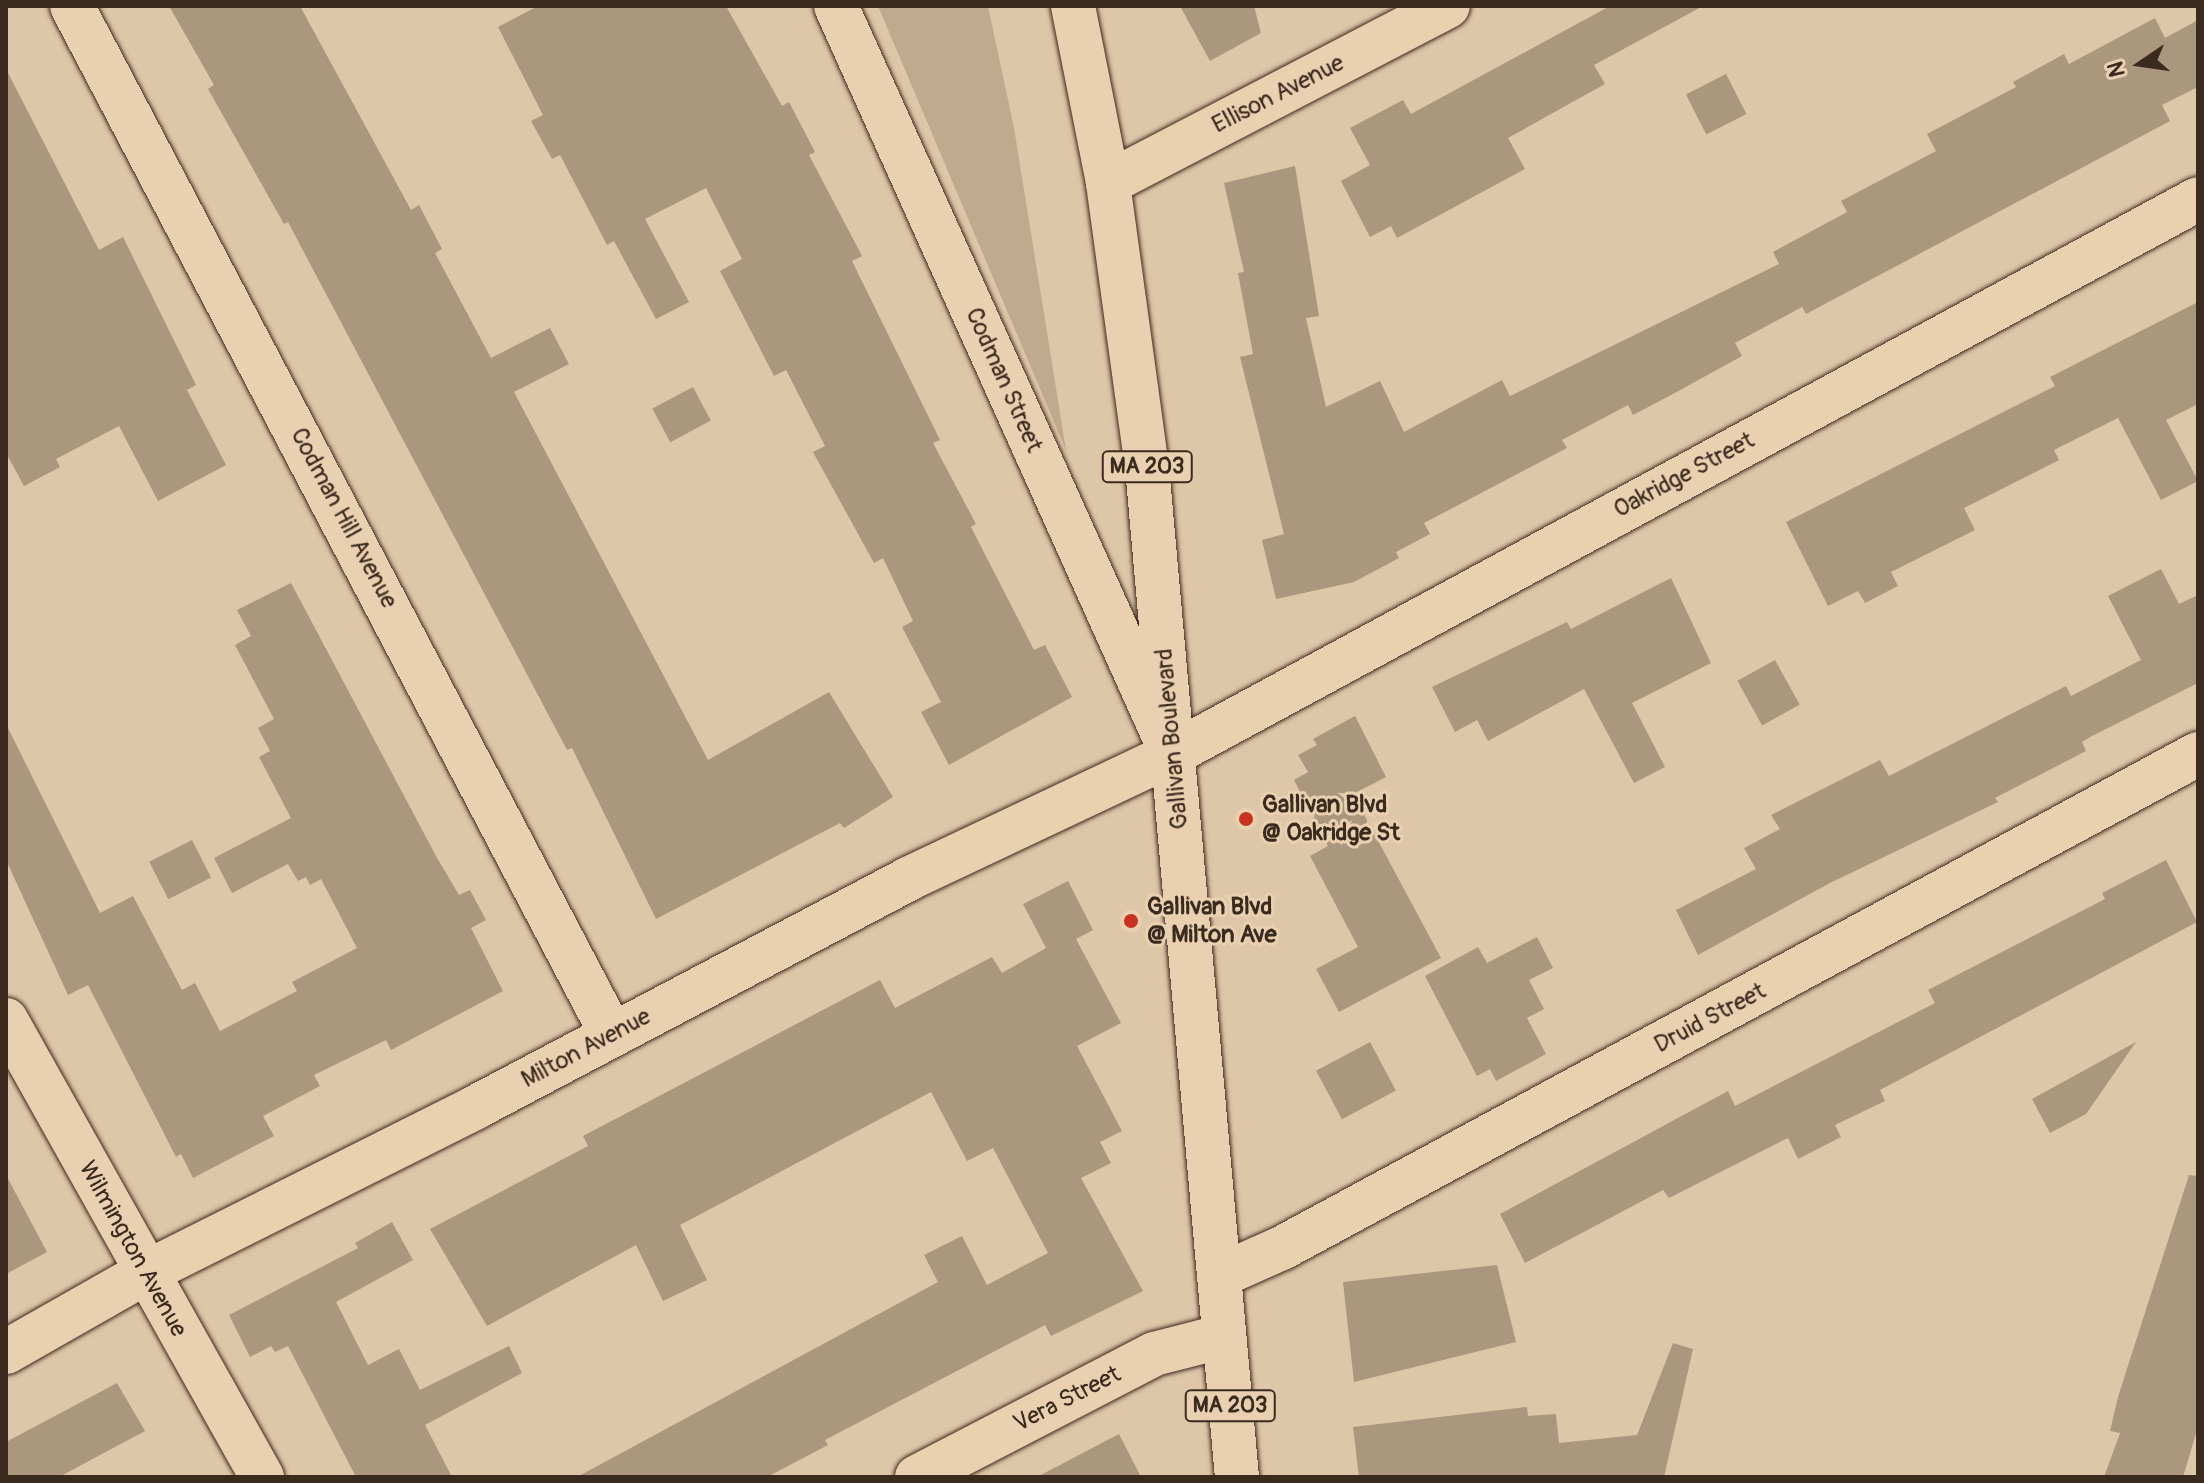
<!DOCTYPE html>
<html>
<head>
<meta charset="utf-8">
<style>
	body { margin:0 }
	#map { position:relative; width:2204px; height:1483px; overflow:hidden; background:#dec6a8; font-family:Pangolin,sans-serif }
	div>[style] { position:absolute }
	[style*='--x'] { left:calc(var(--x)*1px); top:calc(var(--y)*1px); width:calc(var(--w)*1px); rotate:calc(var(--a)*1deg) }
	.green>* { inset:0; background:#c0a98f }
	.building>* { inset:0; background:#ab967e; transform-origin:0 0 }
	.roads { filter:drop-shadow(0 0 2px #3b2a1e) drop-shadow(0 0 2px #3b2a1e) }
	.street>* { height:44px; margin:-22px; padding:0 22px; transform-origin:22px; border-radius:22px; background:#e9d0b1 }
	.secondary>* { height:44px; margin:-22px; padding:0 22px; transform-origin:22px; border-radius:22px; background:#e9d0b1 }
	.highway>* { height:44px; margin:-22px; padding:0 22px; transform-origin:22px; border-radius:22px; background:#e9d0b1 }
	.dots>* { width:22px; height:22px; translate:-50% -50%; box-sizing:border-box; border:4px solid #e9d0b1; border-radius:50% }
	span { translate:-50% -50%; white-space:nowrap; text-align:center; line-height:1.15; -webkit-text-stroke:6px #e9d0b1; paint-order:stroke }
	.shield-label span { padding:2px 6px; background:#e9d0b1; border:2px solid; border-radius:6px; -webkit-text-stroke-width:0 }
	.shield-label { font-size:22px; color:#3b2a1e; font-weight:700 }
	.street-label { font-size:24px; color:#3b2a1e }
	.poi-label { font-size:24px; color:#3b2a1e; font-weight:700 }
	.left { translate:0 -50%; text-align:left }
	.frame { position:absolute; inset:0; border:8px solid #3b2a1e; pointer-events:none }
	.north { position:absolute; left:2100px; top:24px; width:80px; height:80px; -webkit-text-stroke:6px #e9d0b1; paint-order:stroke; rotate:257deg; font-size:22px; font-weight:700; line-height:32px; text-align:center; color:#3b2a1e }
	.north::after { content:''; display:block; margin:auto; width:28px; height:36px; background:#3b2a1e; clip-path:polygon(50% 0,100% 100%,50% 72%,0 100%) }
</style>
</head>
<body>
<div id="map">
	<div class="green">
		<i style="clip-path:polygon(878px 6px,988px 6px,1014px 128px,1066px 450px)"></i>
	</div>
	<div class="building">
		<i style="clip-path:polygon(169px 6px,300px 6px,411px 210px,419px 205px,442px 249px,435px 253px,491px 358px,550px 328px,569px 364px,514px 392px,708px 760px,829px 692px,893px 797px,844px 828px,840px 823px,656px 919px,572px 748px,567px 750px,288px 222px,284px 224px,208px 89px,214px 85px)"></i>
		<i style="clip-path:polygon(538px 6px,726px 6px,782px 106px,789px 102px,815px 152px,809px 155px,862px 256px,852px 261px,940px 440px,933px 443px,976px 524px,971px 527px,1034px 650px,1045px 645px,1072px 697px,949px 765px,921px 712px,941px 702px,902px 627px,913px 621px,883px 558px,874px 563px,813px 452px,825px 446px,786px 370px,774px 376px,720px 271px,742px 259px,706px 188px,645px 219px,689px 302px,656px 319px,614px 241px,607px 245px,560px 155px,552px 159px,531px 121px,543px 115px,498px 27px)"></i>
		<i style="clip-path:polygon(1180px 6px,1254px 6px,1261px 33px,1210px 61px)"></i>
		<i style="clip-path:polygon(1610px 6px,1703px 6px,1594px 65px,1605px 84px,1508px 138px,1525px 169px,1397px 238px,1391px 226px,1370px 237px,1341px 181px,1370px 165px,1350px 128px,1403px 100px,1411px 114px)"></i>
		<i style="clip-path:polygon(2155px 18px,2165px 38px,2198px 20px,2198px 87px,2162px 105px,2170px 121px,1806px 314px,1802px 307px,1735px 343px,1742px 356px,1671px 395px,1633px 415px,1628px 405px,1562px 440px,1567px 448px,1424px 523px,1430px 534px,1396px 552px,1399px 558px,1354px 582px,1276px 599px,1262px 540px,1284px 534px,1240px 357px,1253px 354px,1238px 273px,1244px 272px,1224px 183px,1295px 166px,1319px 316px,1306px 318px,1326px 407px,1380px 381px,1404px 432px,1502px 380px,1510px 396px,1779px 264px,1773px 252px,1847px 212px,1841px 201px,1936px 151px,1927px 134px,2016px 87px,2013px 82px,2064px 54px,2069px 64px)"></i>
		<i style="clip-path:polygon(6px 69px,99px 250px,123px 237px,196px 385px,187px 390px,226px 465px,158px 501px,119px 426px,56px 459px,60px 467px,24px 486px,6px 453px)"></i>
		<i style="left:1726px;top:74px;width:45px;height:45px;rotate:63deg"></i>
		<i style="clip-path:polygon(2198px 302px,2198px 404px,2166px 420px,2198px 481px,2161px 500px,2118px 418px,2054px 450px,2059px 460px,1964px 508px,1975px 530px,1891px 572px,1898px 586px,1865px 603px,1858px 591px,1828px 606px,1786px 522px,2055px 386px,2050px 377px)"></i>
		<i style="left:693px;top:387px;width:38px;height:46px;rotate:62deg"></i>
		<i style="clip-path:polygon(2161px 569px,2179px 604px,2198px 595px,2198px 683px,2092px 736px,2082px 742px,2086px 751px,1995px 798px,1998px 802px,1830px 883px,1698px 955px,1676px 910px,1756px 869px,1744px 848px,1780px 829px,1771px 815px,1880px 760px,1889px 776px,2066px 686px,2071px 696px,2141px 660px,2108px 596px)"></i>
		<i style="clip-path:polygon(1671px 578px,1711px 663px,1632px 703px,1665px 767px,1634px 783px,1584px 689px,1488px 741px,1477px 720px,1455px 732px,1432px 687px,1567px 622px,1571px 629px)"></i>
		<i style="clip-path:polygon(291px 583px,436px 856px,459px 895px,470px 890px,486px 920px,471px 928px,503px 991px,391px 1050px,386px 1040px,314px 1075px,320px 1086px,263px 1116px,274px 1136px,193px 1178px,181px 1154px,176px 1157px,88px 985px,68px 995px,6px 860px,6px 724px,100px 913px,133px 896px,182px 990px,195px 983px,220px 1031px,297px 991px,292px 982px,357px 948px,321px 879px,310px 885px,306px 877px,298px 881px,288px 864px,232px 893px,214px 858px,291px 818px,259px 757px,270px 751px,258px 728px,274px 719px,235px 645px,251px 636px,237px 610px)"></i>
		<i style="left:1775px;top:660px;width:51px;height:43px;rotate:61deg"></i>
		<i style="clip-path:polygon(1355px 716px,1386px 777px,1353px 794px,1441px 958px,1339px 1012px,1316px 969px,1358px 947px,1310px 856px,1328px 846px,1294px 780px,1308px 772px,1298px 755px,1317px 745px,1313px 739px)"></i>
		<i style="left:192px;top:840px;width:42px;height:48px;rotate:63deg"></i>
		<i style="clip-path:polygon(2166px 860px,2197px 922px,1880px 1090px,1885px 1101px,1835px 1125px,1841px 1137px,1798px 1159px,1788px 1138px,1669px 1198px,1663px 1190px,1525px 1263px,1500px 1214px,1728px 1091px,1735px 1106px,1935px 1003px,1928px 990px,2105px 899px,2102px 893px)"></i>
		<i style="clip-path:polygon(1068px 881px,1093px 930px,1076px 939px,1121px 1023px,1077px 1046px,1122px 1131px,1100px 1142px,1111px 1163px,1081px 1178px,1143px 1291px,1051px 1336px,1045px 1325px,825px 1440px,828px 1445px,767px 1477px,577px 1477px,938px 1282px,924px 1255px,962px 1236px,987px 1285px,1048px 1253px,993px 1148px,967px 1161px,931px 1092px,680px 1225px,707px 1280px,663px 1301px,636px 1245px,487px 1326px,430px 1229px,588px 1146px,583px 1136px,880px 980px,895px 1008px,992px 957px,1002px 973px,1046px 948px,1023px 904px)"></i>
		<i style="clip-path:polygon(1537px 937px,1553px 968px,1529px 980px,1544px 1009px,1527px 1018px,1546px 1054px,1496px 1081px,1490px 1069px,1477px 1076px,1425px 976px,1478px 947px,1487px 963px)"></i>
		<i style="left:1370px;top:1042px;width:55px;height:61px;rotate:62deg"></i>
		<i style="clip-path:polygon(2136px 1042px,2086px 1114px,2050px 1133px,2032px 1099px)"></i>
		<i style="clip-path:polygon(6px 1175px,47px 1252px,6px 1274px)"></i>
		<i style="clip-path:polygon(2189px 1175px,2198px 1176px,2198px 1427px,2183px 1477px,2104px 1477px,2120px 1433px,2110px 1431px,2118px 1397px)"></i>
		<i style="clip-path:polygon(392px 1222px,413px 1260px,336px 1302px,368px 1365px,399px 1349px,420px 1390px,509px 1346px,522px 1373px,425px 1425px,452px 1477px,356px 1477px,288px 1346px,275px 1352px,271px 1346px,250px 1357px,229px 1315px,358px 1248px,355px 1243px)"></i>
		<i style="clip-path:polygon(1497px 1265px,1516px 1342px,1354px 1382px,1343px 1282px)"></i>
		<i style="clip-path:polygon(1673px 1343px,1693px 1349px,1664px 1477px,1359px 1477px,1353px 1427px,1527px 1407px,1528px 1416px,1556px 1414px,1559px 1443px,1637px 1435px)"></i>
		<i style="clip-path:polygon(117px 1383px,145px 1431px,59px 1477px,6px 1477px,6px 1442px)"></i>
		<i style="clip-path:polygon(1119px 1434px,1141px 1477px,1037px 1477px)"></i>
	</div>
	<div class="roads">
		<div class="street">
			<i style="--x:72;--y:6;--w:1160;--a:62.31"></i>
			<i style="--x:836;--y:6;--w:820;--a:65.81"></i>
			<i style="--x:1172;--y:754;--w:1166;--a:-28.41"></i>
			<i style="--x:1108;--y:183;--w:383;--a:-27.5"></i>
			<i style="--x:6;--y:1020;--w:524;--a:60.74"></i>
			<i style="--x:1219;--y:1276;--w:69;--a:-24"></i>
			<i style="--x:1282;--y:1248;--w:1041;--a:-28.34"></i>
			<i style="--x:917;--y:1477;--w:267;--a:-27.4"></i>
			<i style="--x:1154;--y:1354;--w:72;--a:-14.4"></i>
		</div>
		<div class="secondary">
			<i style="--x:6;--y:1352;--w:160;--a:-29.6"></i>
			<i style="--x:145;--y:1273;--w:370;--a:-26.6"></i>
			<i style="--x:476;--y:1107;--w:488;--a:-27.8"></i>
			<i style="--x:908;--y:879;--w:292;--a:-25.3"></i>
		</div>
		<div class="highway">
			<i style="--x:1073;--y:6;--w:180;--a:78.8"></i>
			<i style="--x:1108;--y:183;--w:287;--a:82.2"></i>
			<i style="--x:1147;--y:467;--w:1014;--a:84.91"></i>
		</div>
	</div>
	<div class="dots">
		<i style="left:1246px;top:819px;background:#c8321e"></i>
		<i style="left:1131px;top:921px;background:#c8321e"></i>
	</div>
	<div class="shield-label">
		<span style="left:1147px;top:467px">MA 203</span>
		<span style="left:1230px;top:1406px">MA 203</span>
	</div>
	<div class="street-label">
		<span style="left:1278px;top:94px;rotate:-27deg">Ellison Avenue</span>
		<span style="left:1004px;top:380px;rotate:66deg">Codman Street</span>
		<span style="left:1684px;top:475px;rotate:-28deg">Oakridge Street</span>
		<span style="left:344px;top:518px;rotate:62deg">Codman Hill Avenue</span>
		<span style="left:1172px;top:739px;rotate:-95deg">Gallivan Boulevard</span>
		<span style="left:1710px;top:1018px;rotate:-28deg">Druid Street</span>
		<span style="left:586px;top:1048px;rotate:-28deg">Milton Avenue</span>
		<span style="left:133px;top:1249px;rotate:61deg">Wilmington Avenue</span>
		<span style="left:1067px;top:1399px;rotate:-27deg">Vera Street</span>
	</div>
	<div class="poi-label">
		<span class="left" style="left:1262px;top:819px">Gallivan Blvd<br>@ Oakridge St</span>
		<span class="left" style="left:1147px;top:921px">Gallivan Blvd<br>@ Milton Ave</span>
	</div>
	<div class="frame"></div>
	<div class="north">N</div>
</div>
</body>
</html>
